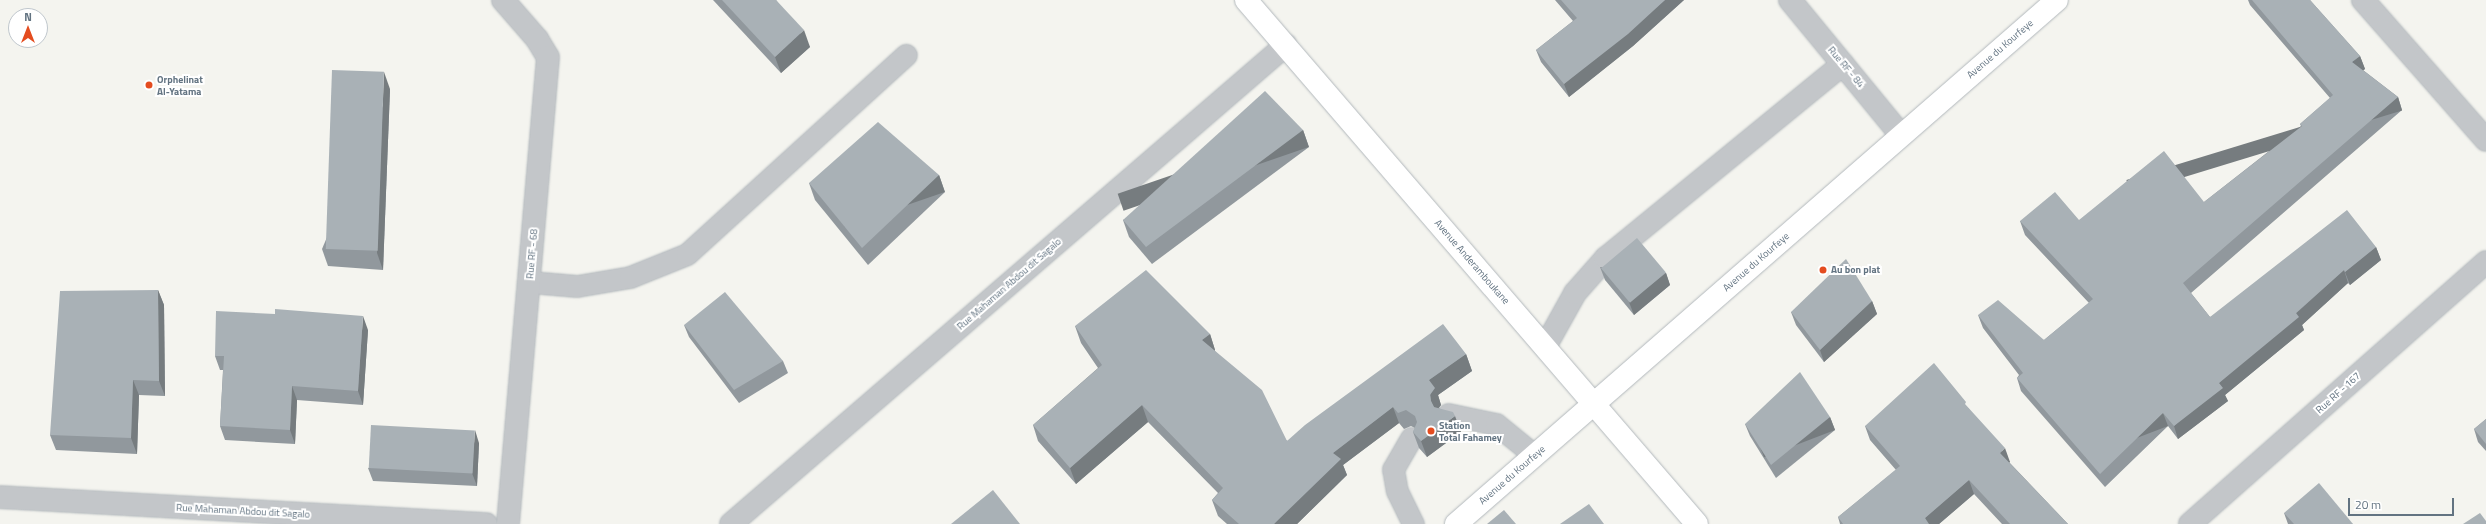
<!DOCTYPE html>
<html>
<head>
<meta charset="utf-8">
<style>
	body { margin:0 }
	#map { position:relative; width:2486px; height:524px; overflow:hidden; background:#f4f4ef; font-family:"Titillium Web",sans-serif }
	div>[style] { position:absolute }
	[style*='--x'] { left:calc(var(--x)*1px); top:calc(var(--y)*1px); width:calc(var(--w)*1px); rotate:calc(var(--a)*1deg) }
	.roads { filter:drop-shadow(0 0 1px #b2b8bc) drop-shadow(0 0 1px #b2b8bc) }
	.lane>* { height:21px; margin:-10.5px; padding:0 10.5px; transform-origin:10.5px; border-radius:10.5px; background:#c3c6c9 }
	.street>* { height:22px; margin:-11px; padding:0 11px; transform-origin:11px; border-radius:11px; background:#c3c6c9 }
	.secondary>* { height:22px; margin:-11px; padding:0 11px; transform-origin:11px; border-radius:11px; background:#fff }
	.primary>* { height:22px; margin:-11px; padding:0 11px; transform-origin:11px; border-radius:11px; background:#fff }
	.wall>* { inset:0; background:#91989d }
	.shaded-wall>* { inset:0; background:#767c7f; transform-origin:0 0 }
	.building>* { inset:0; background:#a9b1b6; transform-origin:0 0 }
	.dots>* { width:11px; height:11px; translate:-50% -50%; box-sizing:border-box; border:2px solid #fff; border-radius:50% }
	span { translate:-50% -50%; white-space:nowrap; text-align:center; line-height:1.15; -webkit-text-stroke:4px #fff; paint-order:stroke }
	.street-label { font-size:10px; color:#627381 }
	.poi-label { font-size:10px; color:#627381; font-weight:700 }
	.left { translate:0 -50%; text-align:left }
	.north { position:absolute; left:8px; top:8px; width:40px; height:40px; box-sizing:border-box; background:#fff; border:1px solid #c0c7cd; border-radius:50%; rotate:0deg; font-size:11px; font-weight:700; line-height:16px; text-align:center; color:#627381 }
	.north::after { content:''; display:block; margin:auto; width:14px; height:18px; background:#e44c1f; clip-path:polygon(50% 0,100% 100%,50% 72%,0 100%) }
	.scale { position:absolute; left:2348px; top:498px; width:106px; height:18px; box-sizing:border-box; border:2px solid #627381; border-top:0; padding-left:5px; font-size:12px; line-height:14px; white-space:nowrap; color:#627381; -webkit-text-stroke:3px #fff; paint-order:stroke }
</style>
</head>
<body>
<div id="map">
	<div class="roads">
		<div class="lane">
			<i style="--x:530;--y:282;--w:47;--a:4.9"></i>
			<i style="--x:577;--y:286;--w:54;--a:-9.6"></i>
			<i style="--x:630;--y:277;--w:61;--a:-22"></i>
			<i style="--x:687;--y:254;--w:296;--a:-42.3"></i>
			<i style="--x:1448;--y:414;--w:49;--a:11.8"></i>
			<i style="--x:1496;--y:424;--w:49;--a:39.2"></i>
			<i style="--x:1411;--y:438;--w:36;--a:120"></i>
			<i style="--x:1393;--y:469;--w:22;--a:80"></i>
			<i style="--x:1397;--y:491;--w:37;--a:64"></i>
		</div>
		<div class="street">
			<i style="--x:503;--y:0;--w:52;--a:48.9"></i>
			<i style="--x:537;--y:39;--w:21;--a:59"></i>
			<i style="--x:548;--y:57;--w:469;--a:94.9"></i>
			<i style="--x:1790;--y:0;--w:175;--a:50.6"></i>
			<i style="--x:2363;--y:0;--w:186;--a:48.7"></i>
			<i style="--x:1545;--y:347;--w:62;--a:-60.9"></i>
			<i style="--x:1575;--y:293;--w:47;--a:-48.5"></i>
			<i style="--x:1606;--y:258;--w:306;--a:-39.3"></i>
			<i style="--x:0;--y:497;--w:487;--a:3.2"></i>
			<i style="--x:731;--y:524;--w:733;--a:-40.8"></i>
			<i style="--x:2190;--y:524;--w:395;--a:-41.5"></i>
		</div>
		<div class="secondary">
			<i style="--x:1246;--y:0;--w:691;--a:49.28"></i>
		</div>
		<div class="primary">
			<i style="--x:1456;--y:524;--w:797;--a:-41.08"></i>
		</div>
	</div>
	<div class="wall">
		<i style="clip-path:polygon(713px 0,776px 0,810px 47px,781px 73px)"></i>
		<i style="clip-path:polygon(1555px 0,1684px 0,1633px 46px,1569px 97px,1541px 62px,1536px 50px,1573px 21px)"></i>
		<i style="clip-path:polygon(2248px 0,2310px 0,2360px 56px,2365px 69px,2363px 70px,2398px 97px,2402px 110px,2191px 293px,2210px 317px,2376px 247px,2381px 260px,2350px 285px,2348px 283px,2302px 325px,2304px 330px,2225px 395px,2228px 401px,2178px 439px,2168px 426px,2105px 487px,2021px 391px,2017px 378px,2019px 375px,1983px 328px,1978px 315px,2044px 340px,2089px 303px,2025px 235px,2020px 221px,2079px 220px,2204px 202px,2301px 126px,2300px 124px,2330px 98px,2250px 5px)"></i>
		<i style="clip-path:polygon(390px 89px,383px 270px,328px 266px,322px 249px)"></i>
		<i style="clip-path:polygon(1303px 130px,1309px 147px,1152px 264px,1129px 237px,1123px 220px)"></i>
		<i style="clip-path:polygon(939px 175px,945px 192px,868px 265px,815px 200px,809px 183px)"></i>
		<i style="clip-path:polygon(1600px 267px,1666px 273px,1670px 285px,1634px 315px,1605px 280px)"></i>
		<i style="clip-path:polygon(158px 290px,164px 305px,165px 396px,139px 395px,137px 454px,56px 450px,50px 435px)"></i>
		<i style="clip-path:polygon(1872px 301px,1877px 314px,1824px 362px,1796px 325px,1791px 312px)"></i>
		<i style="clip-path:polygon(684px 325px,783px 361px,788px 373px,739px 403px,689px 337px)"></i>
		<i style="clip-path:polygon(1075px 326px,1210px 334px,1215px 350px,1215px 351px,1287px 441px,1466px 354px,1472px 371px,1438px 395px,1441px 405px,1439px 408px,1461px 432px,1427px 457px,1419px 448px,1413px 432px,1415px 428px,1411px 426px,1404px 429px,1399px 423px,1343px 465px,1347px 475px,1297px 524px,1227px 524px,1218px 516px,1212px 500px,1218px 493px,1148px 422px,1076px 484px,1038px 441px,1033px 425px,1098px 368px,1081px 343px)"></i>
		<i style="clip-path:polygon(368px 330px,363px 405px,297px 400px,295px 444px,225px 440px,220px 426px,223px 370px,220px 370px,215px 356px)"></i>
		<i style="clip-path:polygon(1968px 408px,2010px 462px,2009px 462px,2068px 524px,2002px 524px,1974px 494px,1939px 524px,1840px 524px,1838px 517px,1896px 470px,1870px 440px,1865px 426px)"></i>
		<i style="clip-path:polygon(1830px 417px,1835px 430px,1776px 478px,1750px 436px,1745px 424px)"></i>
		<i style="clip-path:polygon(2486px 419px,2486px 451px,2478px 442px,2474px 429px)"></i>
		<i style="clip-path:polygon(479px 443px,477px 486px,373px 481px,368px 468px)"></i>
		<i style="clip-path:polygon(2284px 513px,2353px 524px,2288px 524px)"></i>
	</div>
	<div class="shaded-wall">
		<i style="clip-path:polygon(1665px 0,1684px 0,1633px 46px,1569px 97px,1564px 84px)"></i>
		<i style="clip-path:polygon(804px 30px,810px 47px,781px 73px,775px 57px)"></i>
		<i style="clip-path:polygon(2360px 56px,2365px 69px,2357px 75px,2352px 62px)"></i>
		<i style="clip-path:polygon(384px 72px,390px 89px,383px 270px,377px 253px)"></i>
		<i style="left:2398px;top:97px;width:14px;height:284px;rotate:73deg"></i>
		<i style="left:1303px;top:130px;width:18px;height:196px;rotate:71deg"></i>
		<i style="left:939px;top:175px;width:18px;height:106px;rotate:71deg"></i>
		<i style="clip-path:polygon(2376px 247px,2381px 260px,2350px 285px,2345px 272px)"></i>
		<i style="clip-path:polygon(2344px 270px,2348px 283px,2302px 325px,2304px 330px,2225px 395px,2228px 401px,2178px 439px,2174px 426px,2219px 383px)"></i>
		<i style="clip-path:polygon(1666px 273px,1670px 285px,1634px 315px,1629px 302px)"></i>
		<i style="clip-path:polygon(158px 290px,164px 305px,165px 396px,159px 381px)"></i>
		<i style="clip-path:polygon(1872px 301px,1877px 314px,1824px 362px,1820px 350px)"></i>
		<i style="clip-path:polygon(363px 316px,368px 330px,363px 405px,358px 391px)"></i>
		<i style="clip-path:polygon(1210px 334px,1215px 350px,1208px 356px,1202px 340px)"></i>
		<i style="clip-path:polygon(1466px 354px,1472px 371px,1438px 395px,1441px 405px,1436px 411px,1431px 401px,1429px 380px)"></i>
		<i style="clip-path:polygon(133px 380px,139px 395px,137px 454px,131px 438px)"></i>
		<i style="clip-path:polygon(292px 386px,297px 400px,295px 444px,290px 430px)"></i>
		<i style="clip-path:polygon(1142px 405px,1148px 422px,1076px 484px,1070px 468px)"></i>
		<i style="clip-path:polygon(1393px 407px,1399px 423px,1343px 465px,1347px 475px,1297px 524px,1274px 524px,1333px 453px)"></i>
		<i style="left:2163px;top:413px;width:14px;height:88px;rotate:69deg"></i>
		<i style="clip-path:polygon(1455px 416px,1461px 432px,1427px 457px,1421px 441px)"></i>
		<i style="left:1830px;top:417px;width:14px;height:76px;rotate:69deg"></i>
		<i style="clip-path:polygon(475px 430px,479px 443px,477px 486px,472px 473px)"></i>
		<i style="clip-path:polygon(2005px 448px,2010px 462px,2005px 466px,2000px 453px)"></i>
		<i style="clip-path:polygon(1969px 480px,1974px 494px,1939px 524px,1927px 524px,1925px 518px)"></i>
	</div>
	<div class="building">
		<i style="clip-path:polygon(722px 0,776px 0,804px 30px,775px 57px)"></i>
		<i style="clip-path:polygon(1561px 0,1665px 0,1628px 34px,1564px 84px,1536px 50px,1577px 18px)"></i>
		<i style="clip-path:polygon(2252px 0,2310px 0,2360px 56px,2352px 62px,2398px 97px,2183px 283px,2210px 317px,2347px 210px,2376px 247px,2345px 272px,2344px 270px,2296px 313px,2299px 317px,2219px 383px,2223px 388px,2174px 426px,2163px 413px,2100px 474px,2017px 378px,2023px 373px,1978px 315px,1998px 300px,2044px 340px,2093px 299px,2020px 221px,2055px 192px,2079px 220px,2164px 151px,2204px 202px,2302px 126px,2300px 124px,2333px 95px)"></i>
		<i style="left:332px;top:70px;width:52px;height:179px;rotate:2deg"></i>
		<i style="clip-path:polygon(1265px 91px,1303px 130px,1146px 247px,1123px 220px)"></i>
		<i style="clip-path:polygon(878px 122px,939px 175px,862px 248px,809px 183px)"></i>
		<i style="left:1637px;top:238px;width:45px;height:47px;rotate:50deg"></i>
		<i style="clip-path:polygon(1846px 259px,1872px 301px,1820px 350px,1791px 312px)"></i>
		<i style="clip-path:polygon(1146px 270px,1210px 334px,1202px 340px,1262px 390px,1287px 441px,1305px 425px,1443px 324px,1466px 354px,1429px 380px,1435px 388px,1430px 395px,1431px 401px,1434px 407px,1453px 412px,1455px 416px,1421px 441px,1413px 432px,1417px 422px,1415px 416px,1406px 410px,1398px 413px,1393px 407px,1333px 453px,1341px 459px,1274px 524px,1239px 524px,1212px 500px,1223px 488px,1142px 405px,1070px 468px,1033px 425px,1102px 365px,1075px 326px)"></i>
		<i style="clip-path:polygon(158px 290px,159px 381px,133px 380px,131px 438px,50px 435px,60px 291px)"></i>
		<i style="clip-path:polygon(725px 292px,783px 361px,734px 390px,684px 325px)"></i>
		<i style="clip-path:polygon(275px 309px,363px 316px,358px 391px,292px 386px,290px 430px,220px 426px,224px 356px,215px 356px,216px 311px,275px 314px)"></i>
		<i style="clip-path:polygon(1934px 363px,1966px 402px,1965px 404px,2005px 448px,2000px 453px,2068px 524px,2010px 524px,1969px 480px,1925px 518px,1929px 524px,1843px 524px,1838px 517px,1900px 466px,1865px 426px)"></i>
		<i style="clip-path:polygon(1800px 372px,1830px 417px,1771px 465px,1745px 424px)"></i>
		<i style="clip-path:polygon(2486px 419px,2486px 444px,2474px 429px)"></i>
		<i style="left:371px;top:425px;width:104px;height:43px;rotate:3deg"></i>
		<i style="clip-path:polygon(2319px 483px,2353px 524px,2294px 524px,2284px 513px)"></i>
		<i style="clip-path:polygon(993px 490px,1020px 524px,951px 524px)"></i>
		<i style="clip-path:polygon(1589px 504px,1604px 524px,1560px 524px)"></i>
		<i style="clip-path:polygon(1504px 510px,1516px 524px,1487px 524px)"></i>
		<i style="clip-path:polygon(2480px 513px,2486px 521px,2486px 524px,2463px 524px)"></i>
	</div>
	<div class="dots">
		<i style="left:149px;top:85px;background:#e44c1f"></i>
		<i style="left:1823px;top:270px;background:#e44c1f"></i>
		<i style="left:1431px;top:431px;background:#e44c1f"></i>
	</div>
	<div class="street-label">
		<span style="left:2000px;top:49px;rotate:-41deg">Avenue du Kourfeye</span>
		<span style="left:1846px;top:67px;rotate:50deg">Rue RF - 84</span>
		<span style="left:532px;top:254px;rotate:-85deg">Rue RF - 68</span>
		<span style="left:1472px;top:262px;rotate:49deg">Avenue Anderamboukane</span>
		<span style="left:1756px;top:262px;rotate:-41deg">Avenue du Kourfeye</span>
		<span style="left:1009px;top:284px;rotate:-41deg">Rue Mahaman Abdou dit Sagalo</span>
		<span style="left:2338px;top:393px;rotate:-42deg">Rue RF - 167</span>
		<span style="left:1512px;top:475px;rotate:-41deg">Avenue du Kourfeye</span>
		<span style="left:243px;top:511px;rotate:3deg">Rue Mahaman Abdou dit Sagalo</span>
	</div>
	<div class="poi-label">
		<span class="left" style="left:157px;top:85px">Orphelinat<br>Al-Yatama</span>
		<span class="left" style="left:1831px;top:270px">Au bon plat</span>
		<span class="left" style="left:1439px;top:431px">Station<br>Total Fahamey</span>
	</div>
	<div class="north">N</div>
	<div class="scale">20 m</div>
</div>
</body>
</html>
